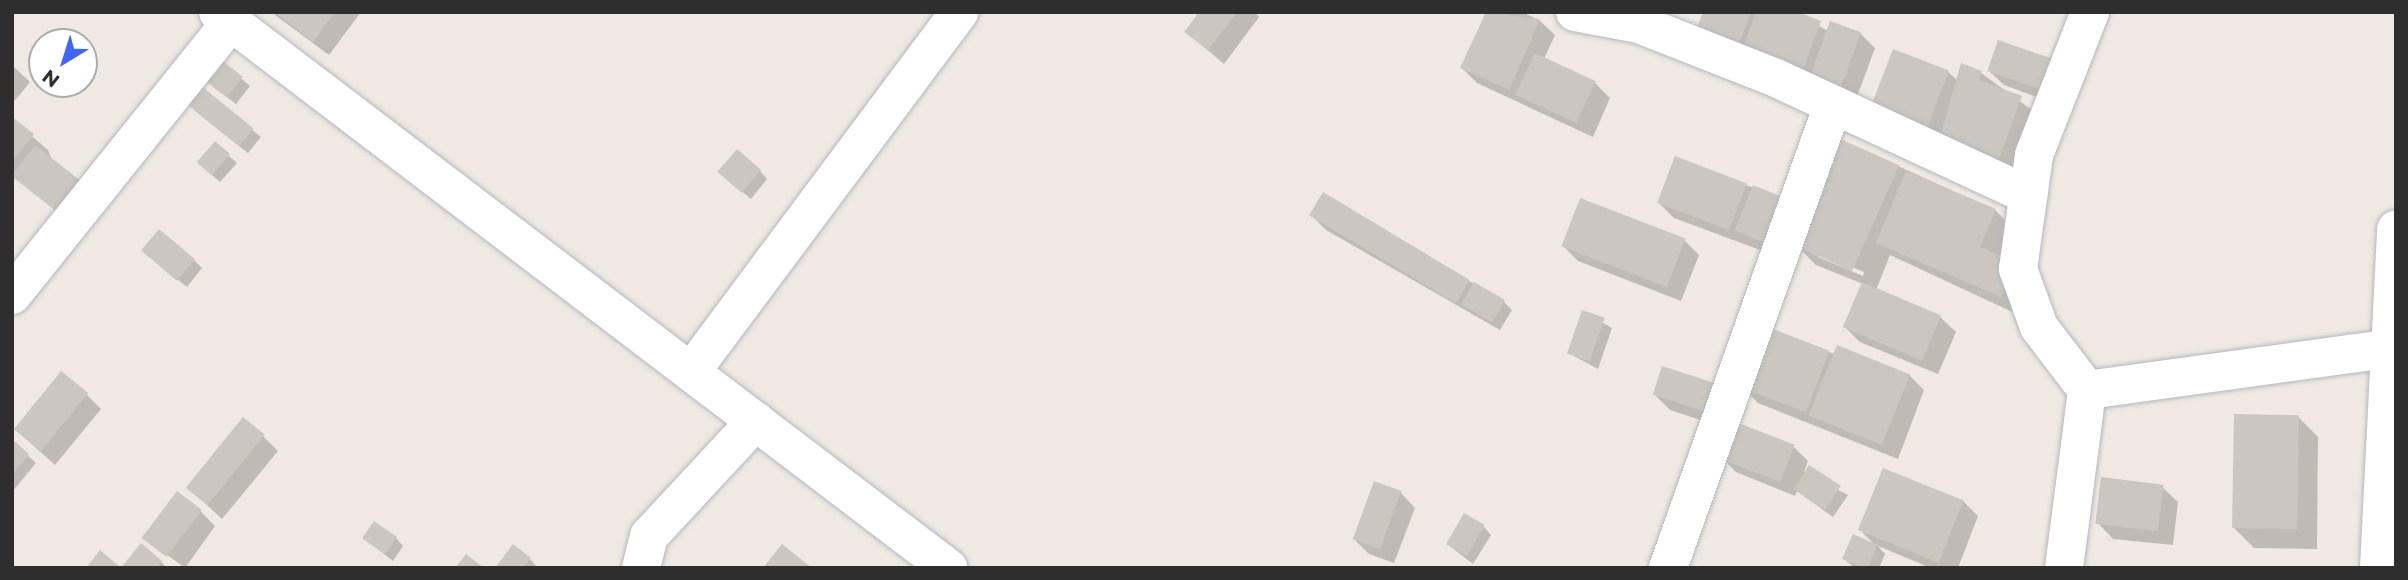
<!DOCTYPE html>
<html>
<head>
<meta charset="utf-8">
<style>
	body { margin:0 }
	#map { position:relative; width:2408px; height:580px; overflow:hidden; background:#efe9e1; font-family:Montserrat,sans-serif }
	div>[style] { position:absolute }
	[style*='--x'] { left:calc(var(--x)*1px); top:calc(var(--y)*1px); width:calc(var(--w)*1px); rotate:calc(var(--a)*1deg) }
	.shadow>* { inset:0; background:#0003 }
	.building>* { inset:0; background:#cbc7bf; transform-origin:0 0 }
	.roads { filter:drop-shadow(0 0 2px #b4b7c1) drop-shadow(0 0 2px #b4b7c1) }
	.minor>* { height:38px; margin:-19px; padding:0 19px; transform-origin:19px; border-radius:19px; background:#fff }
	span { translate:-50% -50%; white-space:nowrap; text-align:center; line-height:1.15; -webkit-text-stroke:7px #fff; paint-order:stroke }
	.frame { position:absolute; inset:0; border:14px solid #2e2e2e; pointer-events:none }
	.north { position:absolute; left:28px; top:28px; width:70px; height:70px; box-sizing:border-box; background:#fff; border:2px solid #ababab; border-radius:50%; rotate:218deg; font-size:19px; font-weight:700; line-height:28px; text-align:center; color:#2e2e2e }
	.north::after { content:''; display:block; margin:auto; width:24px; height:32px; background:#4264fb; clip-path:polygon(50% 0,100% 100%,50% 72%,0 100%) }
</style>
</head>
<body>
<div id="map">
	<div class="shadow">
		<i style="clip-path:polygon(271px 12px,361px 12px,329px 55px)"></i>
		<i style="clip-path:polygon(1201px 12px,1255px 12px,1259px 17px,1224px 64px,1186px 32px)"></i>
		<i style="clip-path:polygon(1488px 12px,1522px 12px,1539px 20px,1555px 35px,1544px 59px,1595px 83px,1610px 98px,1593px 137px,1477px 83px,1462px 68px)"></i>
		<i style="clip-path:polygon(1705px 12px,1793px 12px,1828px 31px,1860px 33px,1875px 48px,1855px 102px,1753px 60px)"></i>
		<i style="clip-path:polygon(1999px 42px,2069px 109px,2004px 85px,1988px 70px)"></i>
		<i style="clip-path:polygon(220px 61px,250px 86px,236px 104px,213px 87px)"></i>
		<i style="clip-path:polygon(12px 65px,30px 82px,12px 104px)"></i>
		<i style="clip-path:polygon(1948px 72px,1958px 81px,1981px 73px,2036px 113px,2014px 173px,1889px 121px)"></i>
		<i style="clip-path:polygon(200px 88px,261px 137px,248px 153px,195px 111px)"></i>
		<i style="clip-path:polygon(12px 119px,48px 150px,77px 227px,12px 173px)"></i>
		<i style="clip-path:polygon(215px 144px,237px 163px,220px 182px,207px 171px)"></i>
		<i style="clip-path:polygon(evenodd,1898px 166px,1995px 210px,2015px 230px,2021px 316px,1890px 255px,1876px 290px,1940px 317px,1956px 332px,1938px 374px,1860px 342px,1845px 327px,1863px 284px,1816px 265px,1794px 243px,1787px 260px,1674px 218px,1659px 203px,1746px 185px,1789px 201px,1898px 166px,1818px 253px,1864px 272px,1863px 276px,1818px 257px,1818px 253px)"></i>
		<i style="clip-path:polygon(760px 171px,767px 179px,751px 199px,728px 180px)"></i>
		<i style="clip-path:polygon(1324px 194px,1504px 302px,1512px 310px,1500px 330px,1326px 230px,1311px 215px)"></i>
		<i style="clip-path:polygon(1684px 240px,1699px 255px,1681px 301px,1578px 261px,1563px 246px)"></i>
		<i style="clip-path:polygon(151px 258px,194px 260px,202px 268px,187px 287px)"></i>
		<i style="clip-path:polygon(1583px 312px,1612px 328px,1598px 369px,1570px 354px)"></i>
		<i style="clip-path:polygon(1828px 352px,1909px 375px,1924px 390px,1898px 459px,1758px 403px,1743px 388px)"></i>
		<i style="clip-path:polygon(1716px 386px,1722px 427px,1670px 410px,1655px 395px)"></i>
		<i style="clip-path:polygon(86px 394px,101px 409px,55px 465px,15px 429px)"></i>
		<i style="clip-path:polygon(2298px 417px,2318px 437px,2317px 549px,2254px 548px,2234px 528px)"></i>
		<i style="clip-path:polygon(263px 436px,278px 451px,222px 519px,187px 487px)"></i>
		<i style="clip-path:polygon(13px 442px,36px 463px,12px 492px)"></i>
		<i style="clip-path:polygon(1793px 446px,1808px 461px,1804px 472px,1848px 495px,1833px 517px,1797px 491px,1795px 496px,1736px 472px,1721px 457px)"></i>
		<i style="clip-path:polygon(2162px 487px,2178px 502px,2173px 545px,2113px 539px,2098px 523px)"></i>
		<i style="clip-path:polygon(1400px 492px,1415px 508px,1394px 563px,1369px 554px,1354px 539px)"></i>
		<i style="clip-path:polygon(1963px 501px,1978px 516px,1958px 568px,1931px 568px,1878px 546px,1885px 554px,1879px 568px,1855px 568px,1844px 559px,1875px 545px,1861px 531px)"></i>
		<i style="clip-path:polygon(200px 511px,215px 526px,185px 568px,144px 538px)"></i>
		<i style="clip-path:polygon(1484px 527px,1491px 535px,1473px 564px,1447px 544px)"></i>
		<i style="clip-path:polygon(364px 538px,396px 538px,403px 546px,393px 561px)"></i>
		<i style="clip-path:polygon(141px 546px,161px 562px,167px 568px,123px 568px)"></i>
		<i style="clip-path:polygon(530px 559px,538px 568px,497px 568px)"></i>
	</div>
	<div class="building">
		<i style="clip-path:polygon(274px 12px,335px 12px,313px 42px)"></i>
		<i style="clip-path:polygon(1199px 12px,1237px 12px,1208px 50px,1184px 32px)"></i>
		<i style="clip-path:polygon(1486px 12px,1540px 19px,1509px 90px,1460px 68px)"></i>
		<i style="clip-path:polygon(1703px 12px,1751px 12px,1738px 46px,1696px 30px)"></i>
		<i style="clip-path:polygon(1756px 12px,1798px 12px,1821px 21px,1803px 70px,1743px 47px)"></i>
		<i style="left:1830px;top:21px;width:33px;height:60px;rotate:20deg"></i>
		<i style="left:1998px;top:40px;width:70px;height:33px;rotate:19deg"></i>
		<i style="left:1893px;top:49px;width:60px;height:61px;rotate:21deg"></i>
		<i style="left:1535px;top:53px;width:67px;height:46px;rotate:25deg"></i>
		<i style="left:220px;top:59px;width:29px;height:26px;rotate:38deg"></i>
		<i style="clip-path:polygon(1961px 63px,1982px 71px,1979px 80px,2022px 96px,1999px 159px,1940px 137px)"></i>
		<i style="left:200px;top:85px;width:69px;height:23px;rotate:39deg"></i>
		<i style="clip-path:polygon(12px 117px,34px 134px,12px 162px)"></i>
		<i style="left:1838px;top:138px;width:67px;height:116px;rotate:24deg"></i>
		<i style="left:215px;top:141px;width:20px;height:28px;rotate:41deg"></i>
		<i style="left:35px;top:145px;width:62px;height:39px;rotate:38deg"></i>
		<i style="left:737px;top:149px;width:32px;height:30px;rotate:41deg"></i>
		<i style="left:1675px;top:156px;width:77px;height:50px;rotate:21deg"></i>
		<i style="clip-path:polygon(1906px 171px,1996px 209px,1980px 247px,2015px 262px,2001px 297px,1876px 243px)"></i>
		<i style="left:1753px;top:185px;width:40px;height:49px;rotate:22deg"></i>
		<i style="left:1323px;top:192px;width:171px;height:27px;rotate:31deg"></i>
		<i style="left:1580px;top:198px;width:113px;height:52px;rotate:21deg"></i>
		<i style="left:159px;top:229px;width:47px;height:28px;rotate:40deg"></i>
		<i style="left:1474px;top:282px;width:36px;height:26px;rotate:30deg"></i>
		<i style="left:1862px;top:282px;width:86px;height:49px;rotate:23deg"></i>
		<i style="left:1582px;top:310px;width:24px;height:46px;rotate:19deg"></i>
		<i style="left:1765px;top:326px;width:69px;height:66px;rotate:21deg"></i>
		<i style="left:1837px;top:345px;width:79px;height:76px;rotate:22deg"></i>
		<i style="left:1662px;top:366px;width:57px;height:30px;rotate:18deg"></i>
		<i style="left:61px;top:371px;width:35px;height:75px;rotate:39deg"></i>
		<i style="left:2234px;top:414px;width:65px;height:114px;rotate:1deg"></i>
		<i style="left:243px;top:417px;width:28px;height:91px;rotate:39deg"></i>
		<i style="left:1733px;top:421px;width:66px;height:40px;rotate:21deg"></i>
		<i style="clip-path:polygon(12px 439px,29px 454px,12px 475px)"></i>
		<i style="left:1809px;top:465px;width:38px;height:29px;rotate:33deg"></i>
		<i style="left:1883px;top:468px;width:87px;height:67px;rotate:22deg"></i>
		<i style="left:2101px;top:477px;width:63px;height:47px;rotate:7deg"></i>
		<i style="left:1374px;top:481px;width:29px;height:62px;rotate:20deg"></i>
		<i style="left:177px;top:491px;width:31px;height:59px;rotate:37deg"></i>
		<i style="left:1464px;top:513px;width:24px;height:36px;rotate:30deg"></i>
		<i style="left:374px;top:521px;width:28px;height:21px;rotate:35deg"></i>
		<i style="left:1853px;top:534px;width:27px;height:27px;rotate:24deg"></i>
		<i style="clip-path:polygon(141px 543px,162px 561px,157px 568px,121px 568px)"></i>
		<i style="clip-path:polygon(513px 544px,531px 558px,523px 568px,495px 568px)"></i>
		<i style="clip-path:polygon(782px 544px,812px 568px,763px 568px)"></i>
		<i style="clip-path:polygon(100px 550px,121px 568px,86px 568px)"></i>
		<i style="clip-path:polygon(466px 554px,484px 568px,455px 568px)"></i>
	</div>
	<div class="roads">
		<div class="minor">
			<i style="--x:218;--y:12;--w:918;--a:37.29"></i>
			<i style="--x:1575;--y:12;--w:65;--a:10.6"></i>
			<i style="--x:1639;--y:24;--w:147;--a:21.5"></i>
			<i style="--x:1776;--y:78;--w:278;--a:24.9"></i>
			<i style="--x:12;--y:295;--w:350;--a:-51.3"></i>
			<i style="--x:691;--y:372;--w:449;--a:-53.3"></i>
			<i style="--x:2087;--y:390;--w:79;--a:-127.3"></i>
			<i style="--x:2039;--y:327;--w:62;--a:-109.9"></i>
			<i style="--x:2018;--y:269;--w:115;--a:-82"></i>
			<i style="--x:2034;--y:155;--w:154;--a:-68.6"></i>
			<i style="--x:641;--y:568;--w:33;--a:-76"></i>
			<i style="--x:649;--y:536;--w:157;--a:-47.1"></i>
			<i style="--x:1668;--y:568;--w:492;--a:-70.4"></i>
			<i style="--x:2064;--y:568;--w:179;--a:-82.6"></i>
			<i style="--x:2087;--y:390;--w:304;--a:-7.8"></i>
			<i style="--x:2379;--y:568;--w:339;--a:-87.1"></i>
		</div>
	</div>
	<div class="frame"></div>
	<div class="north">N</div>
</div>
</body>
</html>
